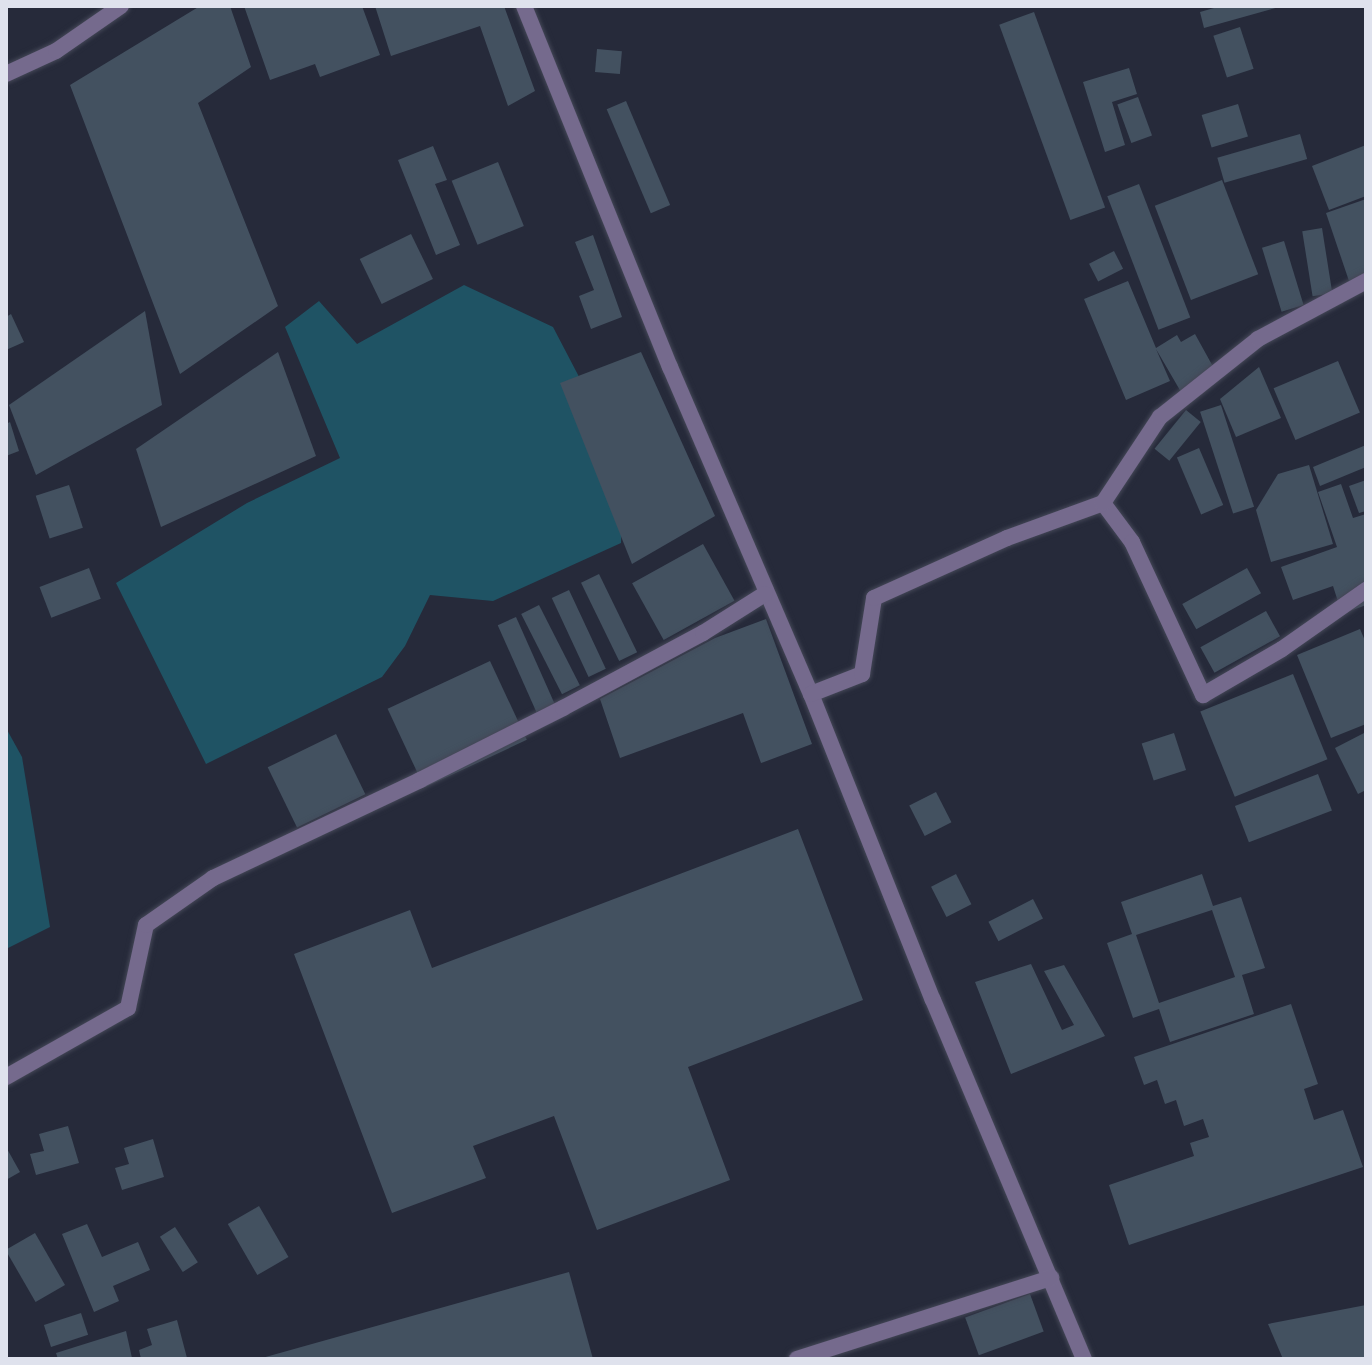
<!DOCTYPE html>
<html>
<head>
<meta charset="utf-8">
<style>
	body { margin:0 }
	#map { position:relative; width:1372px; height:1365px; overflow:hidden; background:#262a3a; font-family:"DM Sans",sans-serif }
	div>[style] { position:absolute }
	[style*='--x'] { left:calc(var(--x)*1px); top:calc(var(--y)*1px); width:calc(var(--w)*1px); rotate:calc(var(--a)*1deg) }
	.water>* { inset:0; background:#1f5364 }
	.building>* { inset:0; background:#435160; transform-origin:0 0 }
	.roads { filter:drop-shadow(0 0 2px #444757) drop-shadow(0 0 2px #444757) }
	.minor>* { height:16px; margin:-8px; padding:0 8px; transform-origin:8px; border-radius:8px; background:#756a8d }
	span { translate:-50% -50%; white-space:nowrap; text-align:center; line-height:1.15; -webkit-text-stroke:7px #11131a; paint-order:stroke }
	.frame { position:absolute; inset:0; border:8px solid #dfe2ed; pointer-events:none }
</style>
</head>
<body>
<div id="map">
	<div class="water">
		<i style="clip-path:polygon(464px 285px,553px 327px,588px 394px,623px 486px,621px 543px,493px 601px,430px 595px,405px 646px,382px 677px,206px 764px,116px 583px,247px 503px,340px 458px,285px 327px,319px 301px,357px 344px)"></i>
		<i style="clip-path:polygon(6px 728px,22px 757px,50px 927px,6px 949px)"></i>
	</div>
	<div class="building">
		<i style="clip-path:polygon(200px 6px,230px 6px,251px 67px,198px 103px,278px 306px,180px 374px,70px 85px)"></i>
		<i style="clip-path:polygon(244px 6px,362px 6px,380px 55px,320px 77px,315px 64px,270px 80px)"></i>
		<i style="clip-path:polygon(375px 6px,504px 6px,535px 91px,508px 106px,480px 26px,391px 56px)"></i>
		<i style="clip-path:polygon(1221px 6px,1278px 6px,1279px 7px,1204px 28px,1200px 12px)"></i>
		<i style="left:1034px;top:12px;width:208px;height:37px;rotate:70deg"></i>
		<i style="left:1240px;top:27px;width:44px;height:28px;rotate:72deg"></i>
		<i style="left:597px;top:49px;width:25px;height:23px;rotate:5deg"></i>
		<i style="clip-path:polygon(1129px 68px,1137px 94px,1112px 102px,1125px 145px,1105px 152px,1083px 82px)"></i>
		<i style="left:1138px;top:97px;width:41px;height:22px;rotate:70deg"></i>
		<i style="left:626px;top:101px;width:113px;height:21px;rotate:67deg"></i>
		<i style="left:1238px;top:104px;width:34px;height:38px;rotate:73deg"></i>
		<i style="left:1300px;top:134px;width:26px;height:86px;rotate:74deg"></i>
		<i style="clip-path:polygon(1366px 145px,1366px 196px,1329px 210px,1312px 166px)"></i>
		<i style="clip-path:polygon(433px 146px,447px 180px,435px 184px,460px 245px,436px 255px,398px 160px)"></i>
		<i style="left:498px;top:162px;width:69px;height:50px;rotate:68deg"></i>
		<i style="left:1222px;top:180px;width:101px;height:72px;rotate:69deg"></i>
		<i style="left:1139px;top:184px;width:143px;height:34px;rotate:69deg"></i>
		<i style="clip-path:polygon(1366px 199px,1366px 275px,1349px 281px,1326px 213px)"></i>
		<i style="left:1322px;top:228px;width:66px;height:20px;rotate:81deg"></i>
		<i style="left:411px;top:234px;width:50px;height:57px;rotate:64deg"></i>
		<i style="clip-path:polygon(593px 235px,622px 317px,591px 329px,579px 296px,594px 290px,575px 242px)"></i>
		<i style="left:1284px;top:241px;width:67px;height:23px;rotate:73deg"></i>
		<i style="left:1114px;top:251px;width:20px;height:28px;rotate:63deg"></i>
		<i style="clip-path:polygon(1128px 281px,1156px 348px,1177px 335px,1181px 342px,1195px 334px,1216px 372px,1181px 392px,1156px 349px,1170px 381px,1126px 400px,1084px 299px)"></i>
		<i style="clip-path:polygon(145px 311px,162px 405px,36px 475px,9px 405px)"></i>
		<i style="clip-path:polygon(11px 314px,24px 342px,6px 350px,6px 317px)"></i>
		<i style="clip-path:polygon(278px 352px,316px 456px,161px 527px,136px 449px)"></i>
		<i style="clip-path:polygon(641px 352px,715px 516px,632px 564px,560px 383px)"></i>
		<i style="left:1338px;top:361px;width:56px;height:70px;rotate:67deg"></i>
		<i style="clip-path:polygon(1259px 367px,1281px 418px,1236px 437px,1220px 399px)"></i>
		<i style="left:1221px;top:405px;width:107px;height:22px;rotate:72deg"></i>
		<i style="left:1186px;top:410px;width:19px;height:50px;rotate:39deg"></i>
		<i style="clip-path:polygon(10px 422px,19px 451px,6px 456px,6px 424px)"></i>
		<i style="clip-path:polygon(1366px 445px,1366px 467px,1320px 486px,1313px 467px)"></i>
		<i style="left:1199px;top:448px;width:62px;height:24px;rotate:67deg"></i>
		<i style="clip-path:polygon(1309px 465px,1333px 544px,1271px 562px,1256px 510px,1278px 474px)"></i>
		<i style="clip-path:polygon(1366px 480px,1366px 511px,1359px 513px,1349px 486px)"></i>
		<i style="clip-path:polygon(1341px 484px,1353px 518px,1366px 514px,1366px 605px,1342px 614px,1333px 586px,1293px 600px,1281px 567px,1337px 547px,1318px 492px)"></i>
		<i style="left:69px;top:485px;width:45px;height:35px;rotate:72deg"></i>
		<i style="left:703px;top:544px;width:65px;height:81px;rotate:61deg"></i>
		<i style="left:89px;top:568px;width:33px;height:53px;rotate:69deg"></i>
		<i style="left:1247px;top:568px;width:29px;height:74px;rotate:61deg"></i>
		<i style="left:599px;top:574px;width:87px;height:20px;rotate:64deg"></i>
		<i style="left:569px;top:590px;width:87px;height:19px;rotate:65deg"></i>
		<i style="left:539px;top:605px;width:90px;height:20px;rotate:63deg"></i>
		<i style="left:1266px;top:611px;width:29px;height:75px;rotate:61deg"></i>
		<i style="left:516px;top:617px;width:95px;height:20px;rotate:66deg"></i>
		<i style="clip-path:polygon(766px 619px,812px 744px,761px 763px,743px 713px,620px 758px,600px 699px,715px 638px)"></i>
		<i style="clip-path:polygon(1360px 629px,1366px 643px,1366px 724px,1331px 738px,1297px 655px)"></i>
		<i style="left:490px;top:661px;width:87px;height:113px;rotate:65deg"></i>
		<i style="left:1293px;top:674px;width:92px;height:100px;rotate:68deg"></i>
		<i style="clip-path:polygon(1366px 732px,1366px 790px,1358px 794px,1335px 748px)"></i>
		<i style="left:1174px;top:733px;width:39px;height:34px;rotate:72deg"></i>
		<i style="left:336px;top:734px;width:67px;height:76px;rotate:64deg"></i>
		<i style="left:1318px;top:774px;width:39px;height:89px;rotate:69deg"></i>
		<i style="left:936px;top:792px;width:34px;height:30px;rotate:63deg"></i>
		<i style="clip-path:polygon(798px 829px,863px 1000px,688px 1067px,730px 1180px,597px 1230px,554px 1116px,473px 1146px,486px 1178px,392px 1213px,294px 954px,410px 910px,432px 968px)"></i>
		<i style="left:956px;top:874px;width:34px;height:28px;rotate:63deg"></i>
		<i style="clip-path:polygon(evenodd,1202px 874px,1213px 906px,1241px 897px,1265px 968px,1242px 975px,1254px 1014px,1170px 1042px,1159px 1009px,1133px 1018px,1107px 943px,1132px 934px,1121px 902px,1202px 874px,1212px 910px,1235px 977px,1159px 1003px,1136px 935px,1212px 910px)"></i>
		<i style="left:1033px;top:899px;width:22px;height:50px;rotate:63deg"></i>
		<i style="clip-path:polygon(1031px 964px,1062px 1030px,1074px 1025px,1044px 971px,1064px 965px,1105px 1036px,1011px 1074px,975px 982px)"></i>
		<i style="clip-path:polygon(1291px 1004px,1318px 1084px,1304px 1089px,1314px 1120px,1343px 1110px,1363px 1167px,1129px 1245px,1109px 1185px,1194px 1156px,1190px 1143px,1209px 1137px,1203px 1119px,1184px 1126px,1176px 1100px,1165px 1104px,1157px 1080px,1144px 1085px,1134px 1057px)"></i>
		<i style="clip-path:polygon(68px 1126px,79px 1163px,36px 1175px,30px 1154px,44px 1151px,39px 1134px)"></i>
		<i style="clip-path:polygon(153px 1139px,164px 1177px,122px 1190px,115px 1168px,129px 1164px,124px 1148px)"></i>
		<i style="clip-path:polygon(6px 1147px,20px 1172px,6px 1180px)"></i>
		<i style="left:259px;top:1206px;width:59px;height:36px;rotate:60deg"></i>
		<i style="clip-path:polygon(87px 1224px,102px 1257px,138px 1242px,150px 1270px,113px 1286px,119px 1301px,94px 1312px,62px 1234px)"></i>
		<i style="left:175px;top:1227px;width:42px;height:18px;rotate:57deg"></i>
		<i style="left:35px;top:1233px;width:60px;height:34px;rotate:60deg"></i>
		<i style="clip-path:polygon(569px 1272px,593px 1359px,262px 1359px,262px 1358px)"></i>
		<i style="left:1030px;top:1294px;width:40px;height:69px;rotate:70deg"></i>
		<i style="clip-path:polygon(1366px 1305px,1366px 1359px,1283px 1359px,1268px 1324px)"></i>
		<i style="left:81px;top:1313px;width:23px;height:39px;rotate:72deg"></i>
		<i style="clip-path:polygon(177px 1320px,187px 1358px,141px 1359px,139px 1350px,152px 1345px,147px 1329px)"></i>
		<i style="clip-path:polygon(126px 1331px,132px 1358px,58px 1359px,56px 1353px)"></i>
	</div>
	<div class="roads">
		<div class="minor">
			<i style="--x:524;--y:6;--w:389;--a:68"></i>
			<i style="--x:670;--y:367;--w:356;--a:66.7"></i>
			<i style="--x:811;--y:694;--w:329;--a:68.3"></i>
			<i style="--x:933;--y:1000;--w:389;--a:67.2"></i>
			<i style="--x:6;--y:74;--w:55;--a:-24.7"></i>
			<i style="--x:56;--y:51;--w:79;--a:-34.7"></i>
			<i style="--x:1103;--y:503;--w:49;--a:53.4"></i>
			<i style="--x:1132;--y:542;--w:169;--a:65.1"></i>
			<i style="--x:1203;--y:695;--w:91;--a:-30.2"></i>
			<i style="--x:1282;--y:649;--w:103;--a:-35.1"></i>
			<i style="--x:811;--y:694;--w:55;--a:-21.4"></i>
			<i style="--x:862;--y:674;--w:77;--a:-81"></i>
			<i style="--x:874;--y:598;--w:146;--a:-24.3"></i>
			<i style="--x:1007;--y:538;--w:102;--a:-20"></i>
			<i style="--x:1103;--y:503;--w:103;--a:-56.5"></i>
			<i style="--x:1160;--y:417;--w:125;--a:-38.5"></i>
			<i style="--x:1258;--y:339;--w:123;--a:-28.2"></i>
			<i style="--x:6;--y:1077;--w:140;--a:-29.5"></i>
			<i style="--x:128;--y:1008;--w:85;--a:-77.8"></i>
			<i style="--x:146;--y:925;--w:82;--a:-35"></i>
			<i style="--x:213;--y:878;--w:229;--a:-25.3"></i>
			<i style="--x:420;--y:780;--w:160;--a:-26.7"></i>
			<i style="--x:563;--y:708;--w:159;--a:-28.2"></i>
			<i style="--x:703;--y:633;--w:73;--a:-32.2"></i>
			<i style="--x:797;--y:1359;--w:267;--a:-17.7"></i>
		</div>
	</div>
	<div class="frame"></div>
</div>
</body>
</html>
